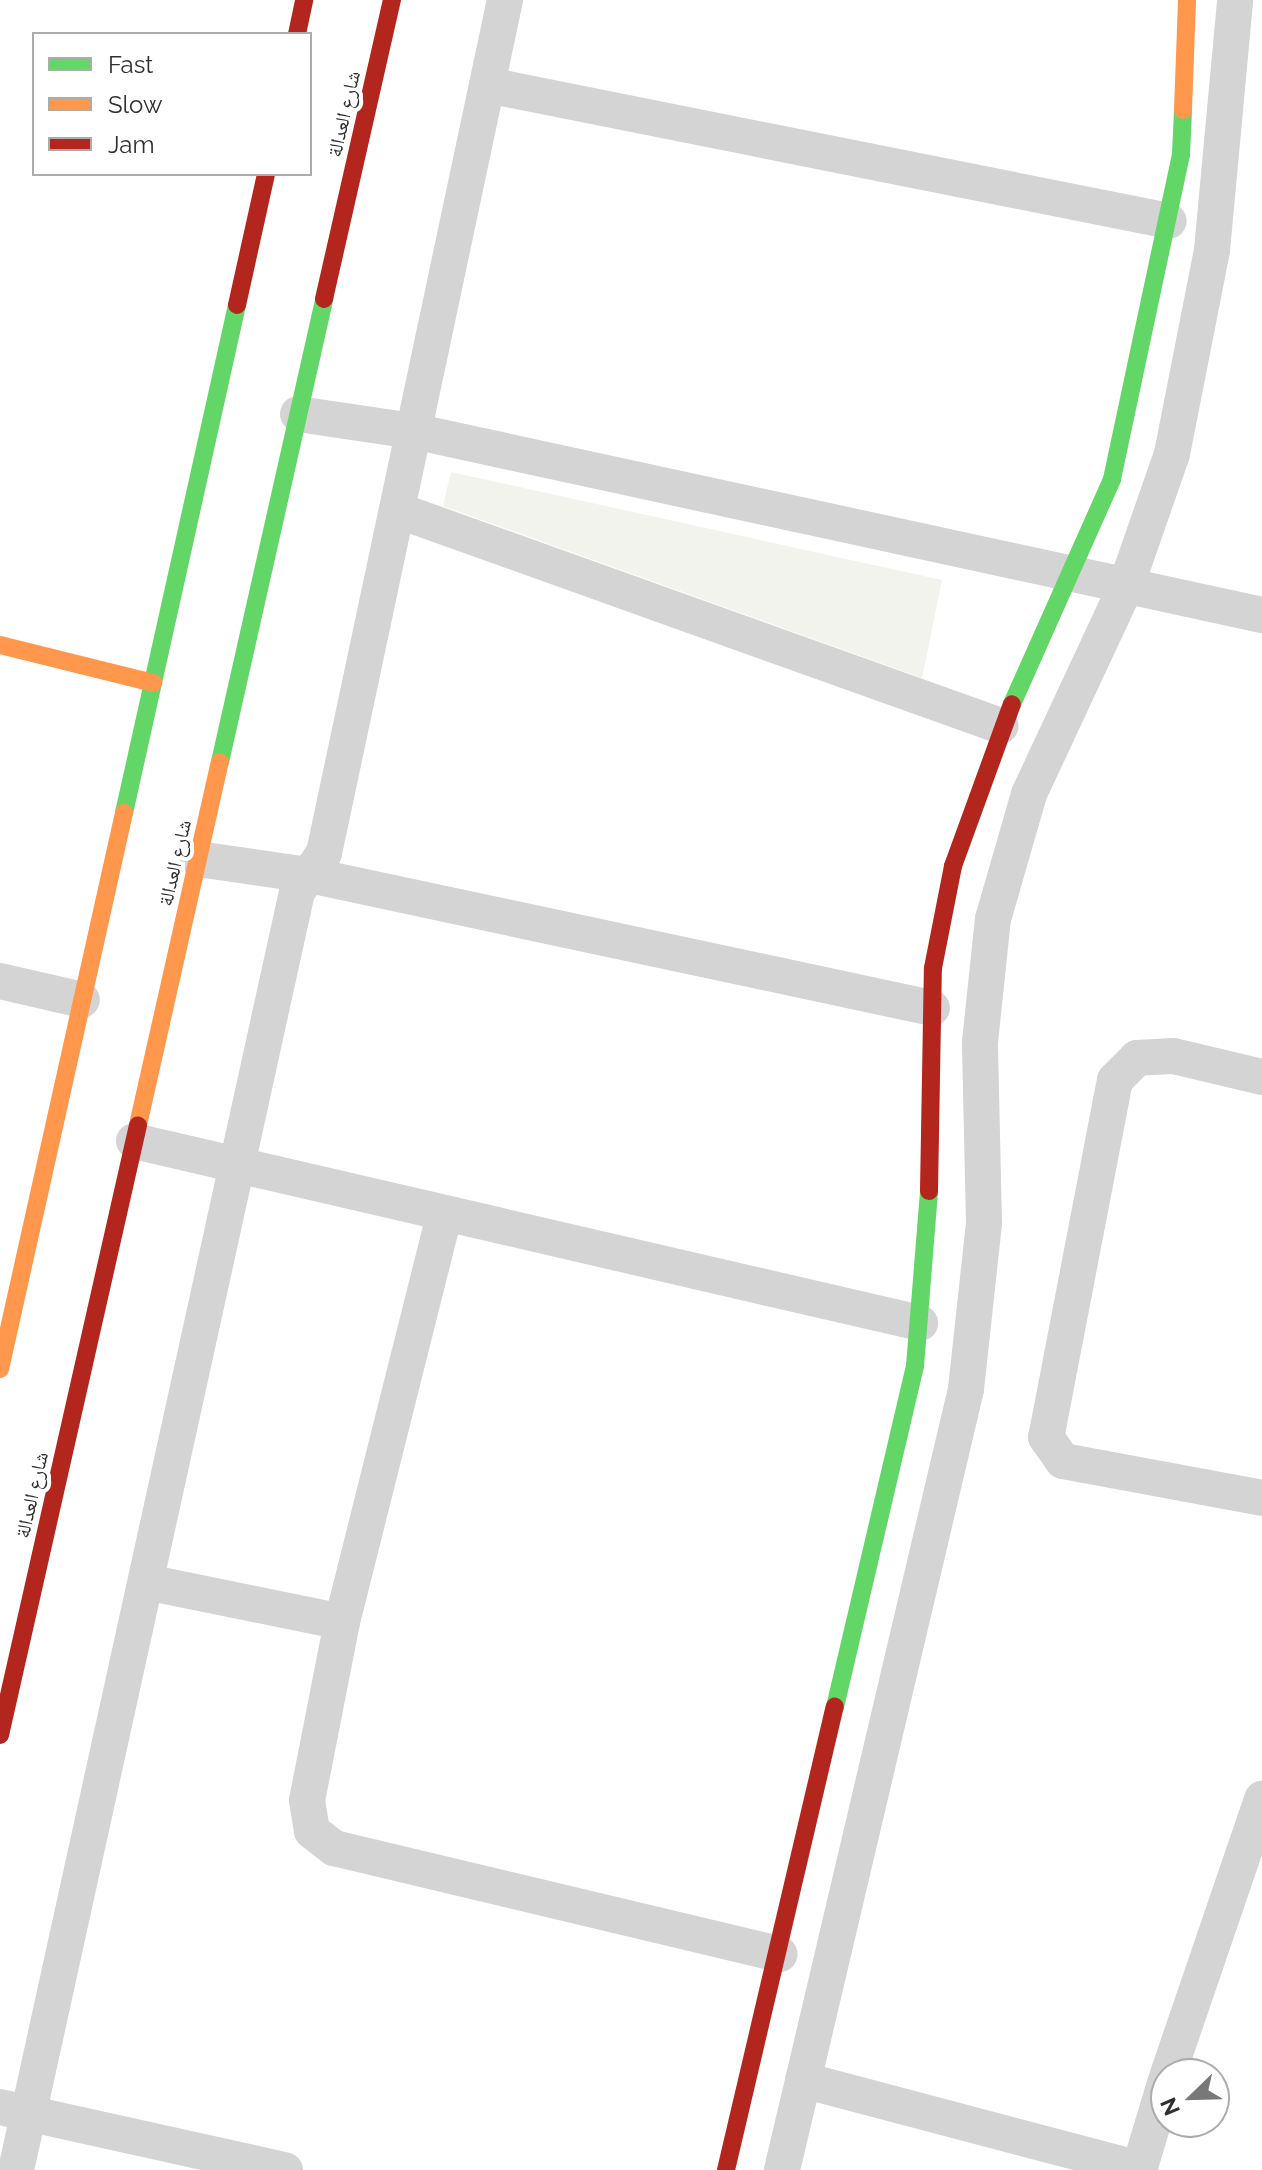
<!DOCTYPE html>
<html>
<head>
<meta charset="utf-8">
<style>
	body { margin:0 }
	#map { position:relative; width:1262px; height:2170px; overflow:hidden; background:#fff; font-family:Raleway,"Noto Naskh Arabic",sans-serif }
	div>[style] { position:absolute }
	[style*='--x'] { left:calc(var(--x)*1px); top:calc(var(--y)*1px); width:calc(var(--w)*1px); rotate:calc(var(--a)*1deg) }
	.green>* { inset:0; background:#f1f3ec }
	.street>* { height:36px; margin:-18px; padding:0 18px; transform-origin:18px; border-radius:18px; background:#d4d4d4 }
	.fast>* { height:18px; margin:-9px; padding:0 9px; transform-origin:9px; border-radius:9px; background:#63d668 }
	.slow>* { height:18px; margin:-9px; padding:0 9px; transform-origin:9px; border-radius:9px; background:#ff974d }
	.jam>* { height:18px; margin:-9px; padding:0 9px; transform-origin:9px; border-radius:9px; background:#b3261e }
	span { translate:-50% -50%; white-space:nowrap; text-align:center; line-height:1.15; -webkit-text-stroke:8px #fff; paint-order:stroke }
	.street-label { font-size:20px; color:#303030 }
	.legend { position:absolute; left:32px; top:32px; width:280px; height:144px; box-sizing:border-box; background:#fff; border:2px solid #acacac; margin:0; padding:10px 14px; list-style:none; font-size:24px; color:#303030 }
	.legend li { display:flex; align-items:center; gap:16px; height:40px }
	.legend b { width:40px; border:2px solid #acacac }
	.north { position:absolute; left:1150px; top:2058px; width:80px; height:80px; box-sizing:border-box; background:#fff; border:2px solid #acacac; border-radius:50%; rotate:247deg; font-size:22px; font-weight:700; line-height:32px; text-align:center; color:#303030 }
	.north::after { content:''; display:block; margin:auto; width:28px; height:36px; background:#787878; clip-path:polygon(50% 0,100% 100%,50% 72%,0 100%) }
</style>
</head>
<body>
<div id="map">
	<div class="green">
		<i style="clip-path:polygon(451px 472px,942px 580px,922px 678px,443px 506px)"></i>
	</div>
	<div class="street">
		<i style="--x:487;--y:85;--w:695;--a:11.28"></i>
		<i style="--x:298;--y:414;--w:116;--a:8.4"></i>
		<i style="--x:413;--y:431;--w:869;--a:12.23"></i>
		<i style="--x:397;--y:510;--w:641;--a:19.68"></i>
		<i style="--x:198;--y:859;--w:112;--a:8.2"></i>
		<i style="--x:309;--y:875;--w:637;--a:12.05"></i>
		<i style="--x:0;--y:981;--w:84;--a:13"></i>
		<i style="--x:1262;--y:1077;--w:91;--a:-166.7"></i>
		<i style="--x:1173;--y:1056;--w:36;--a:177"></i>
		<i style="--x:1137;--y:1058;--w:31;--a:135"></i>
		<i style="--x:1115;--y:1080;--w:364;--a:100.9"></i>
		<i style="--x:1046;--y:1437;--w:29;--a:55"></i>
		<i style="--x:1063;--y:1461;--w:202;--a:10.5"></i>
		<i style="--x:134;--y:1141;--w:807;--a:13.04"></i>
		<i style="--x:444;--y:1216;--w:419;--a:104.1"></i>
		<i style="--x:342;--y:1622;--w:181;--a:101.1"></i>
		<i style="--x:307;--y:1800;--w:31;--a:81"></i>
		<i style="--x:312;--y:1831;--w:28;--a:38"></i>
		<i style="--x:334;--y:1848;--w:458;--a:13.4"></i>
		<i style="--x:146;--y:1582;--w:200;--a:11.5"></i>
		<i style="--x:1168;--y:2074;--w:291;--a:-71.1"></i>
		<i style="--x:803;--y:2080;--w:349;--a:14.8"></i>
		<i style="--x:0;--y:2107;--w:292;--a:12.5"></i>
		<i style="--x:16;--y:2170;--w:1309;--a:-77.6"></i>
		<i style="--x:297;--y:892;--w:47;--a:-55.3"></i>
		<i style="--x:324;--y:853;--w:872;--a:-78.02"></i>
		<i style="--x:782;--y:2170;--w:802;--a:-76.74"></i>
		<i style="--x:966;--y:1389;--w:167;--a:-83.8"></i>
		<i style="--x:984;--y:1223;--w:181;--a:-91.3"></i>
		<i style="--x:980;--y:1042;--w:124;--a:-84"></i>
		<i style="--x:993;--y:919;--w:130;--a:-73.9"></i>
		<i style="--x:1029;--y:794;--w:230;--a:-65"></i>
		<i style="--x:1126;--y:586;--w:140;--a:-70.8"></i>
		<i style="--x:1172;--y:454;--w:208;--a:-78.9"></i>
		<i style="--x:1212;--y:250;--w:251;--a:-84.7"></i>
		<i style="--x:1139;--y:2170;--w:94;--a:-73.3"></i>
	</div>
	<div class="fast">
		<i style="--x:1012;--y:704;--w:246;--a:-66"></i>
		<i style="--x:1112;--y:479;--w:332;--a:-78"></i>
		<i style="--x:1181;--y:154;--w:44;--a:-87.4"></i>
		<i style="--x:220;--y:762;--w:475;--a:-77.3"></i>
		<i style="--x:124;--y:813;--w:520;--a:-77.46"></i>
		<i style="--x:835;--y:1707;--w:350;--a:-76.8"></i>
		<i style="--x:915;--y:1366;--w:176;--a:-85.4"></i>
	</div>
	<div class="slow">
		<i style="--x:1183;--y:110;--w:110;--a:-87.9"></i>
		<i style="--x:0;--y:645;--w:158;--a:13.9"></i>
		<i style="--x:138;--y:1125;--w:372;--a:-77.3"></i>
		<i style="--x:0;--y:1369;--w:570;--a:-77.43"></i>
	</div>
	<div class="jam">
		<i style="--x:297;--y:34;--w:35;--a:-78"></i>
		<i style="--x:324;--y:299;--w:307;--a:-77.2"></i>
		<i style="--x:237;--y:305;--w:134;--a:-77.5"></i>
		<i style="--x:929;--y:1191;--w:223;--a:-89"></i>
		<i style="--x:933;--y:968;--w:104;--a:-78.9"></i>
		<i style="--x:953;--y:866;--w:172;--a:-70"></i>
		<i style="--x:0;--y:1735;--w:625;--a:-77.25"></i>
		<i style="--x:726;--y:2170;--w:476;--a:-76.8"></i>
	</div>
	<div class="street-label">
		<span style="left:344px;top:114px;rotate:-77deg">شارع العدالة</span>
		<span style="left:175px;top:863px;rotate:-77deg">شارع العدالة</span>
		<span style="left:32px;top:1495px;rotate:-77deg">شارع العدالة</span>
	</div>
	<ul class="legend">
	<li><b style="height:10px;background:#63d668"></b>Fast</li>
	<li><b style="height:10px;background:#ff974d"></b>Slow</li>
	<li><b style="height:10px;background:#b3261e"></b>Jam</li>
	</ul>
	<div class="north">N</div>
</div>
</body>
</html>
